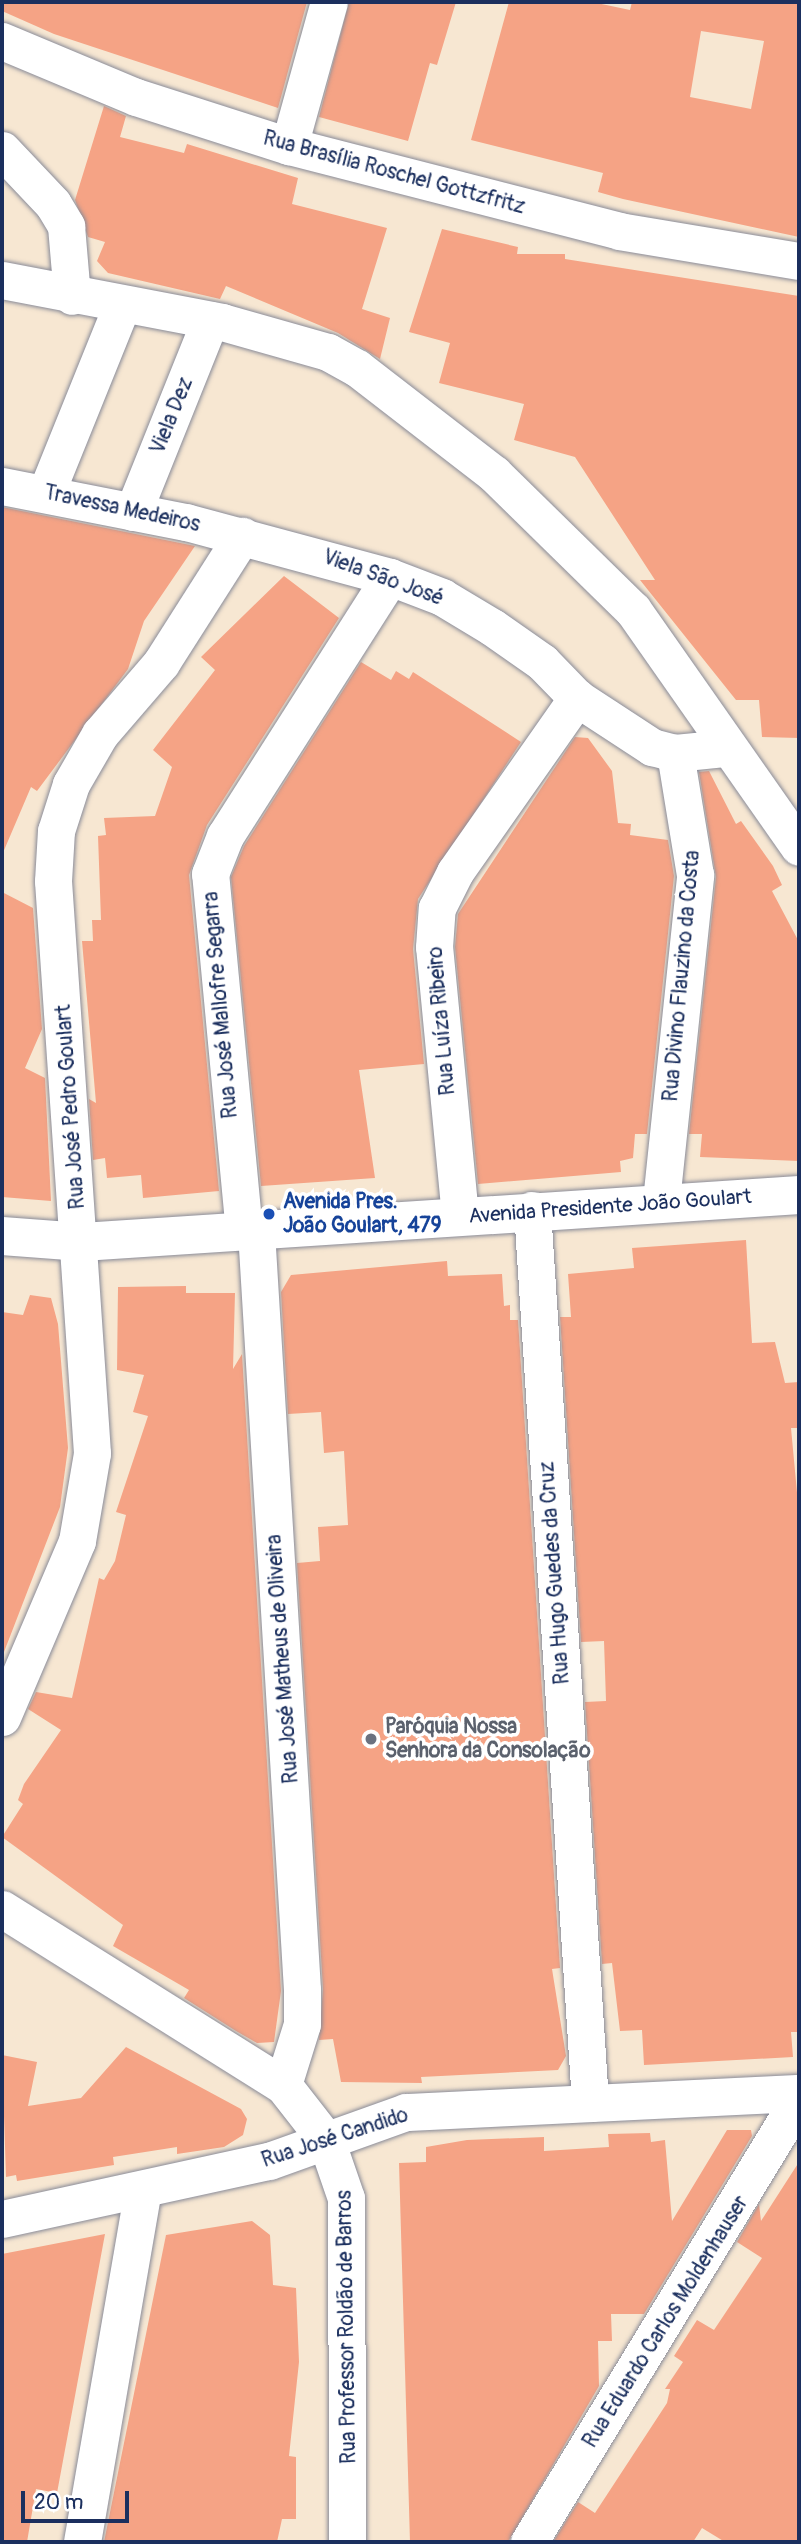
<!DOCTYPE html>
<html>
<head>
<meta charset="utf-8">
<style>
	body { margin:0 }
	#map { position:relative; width:801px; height:2544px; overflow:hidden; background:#f7e7d2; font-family:Pangolin,sans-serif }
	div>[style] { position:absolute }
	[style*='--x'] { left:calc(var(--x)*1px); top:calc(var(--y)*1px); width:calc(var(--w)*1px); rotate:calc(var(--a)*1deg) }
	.building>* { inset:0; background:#f5a385 }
	.roads { filter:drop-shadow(0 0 2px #898b98) drop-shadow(0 0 2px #898b98) }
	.minor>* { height:37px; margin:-18.5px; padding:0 18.5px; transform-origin:18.5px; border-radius:18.5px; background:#fff }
	.major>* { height:38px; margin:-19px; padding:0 19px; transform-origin:19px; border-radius:19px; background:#fff }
	.dots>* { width:19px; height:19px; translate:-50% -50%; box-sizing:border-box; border:4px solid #fff; border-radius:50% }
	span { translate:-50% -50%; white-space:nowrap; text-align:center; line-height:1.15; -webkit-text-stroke:7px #fff; paint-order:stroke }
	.street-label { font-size:21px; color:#1b2f5e }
	.transit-label { font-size:21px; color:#164399; font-weight:700 }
	.left { translate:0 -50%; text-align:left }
	.worship-label { font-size:21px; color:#5b616d; font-weight:700 }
	.frame { position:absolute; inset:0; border:4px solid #1b2f5e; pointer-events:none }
	.scale { position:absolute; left:21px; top:2491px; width:108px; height:32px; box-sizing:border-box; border:4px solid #1b2f5e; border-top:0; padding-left:9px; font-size:21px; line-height:24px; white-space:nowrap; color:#1b2f5e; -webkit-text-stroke:5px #fff; paint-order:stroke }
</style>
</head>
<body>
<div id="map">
	<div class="building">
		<i style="clip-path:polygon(2px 2px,307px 2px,278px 108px,54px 34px,2px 11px)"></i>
		<i style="clip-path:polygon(349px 2px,456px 2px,437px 65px,430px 63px,408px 141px,319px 117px)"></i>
		<i style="clip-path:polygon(evenodd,509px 2px,592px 2px,630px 10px,632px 2px,799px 2px,799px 237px,623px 199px,598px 192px,603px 173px,471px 140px,509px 2px,701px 31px,764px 41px,751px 109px,690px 97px,701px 31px)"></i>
		<i style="clip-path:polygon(104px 106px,126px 116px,120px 137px,184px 153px,187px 144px,298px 178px,292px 204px,387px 228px,362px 309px,390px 318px,380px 359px,338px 333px,226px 286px,220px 299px,108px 273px,97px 261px,105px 242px,88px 237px,75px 200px)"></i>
		<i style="clip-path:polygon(442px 229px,518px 247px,517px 254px,565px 254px,565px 259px,799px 296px,799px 738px,762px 737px,759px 700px,736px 700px,640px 580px,655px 580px,575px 457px,514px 440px,524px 404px,439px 383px,450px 343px,409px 332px)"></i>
		<i style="clip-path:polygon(2px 507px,195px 546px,144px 621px,128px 669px,37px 791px,31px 787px,2px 855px)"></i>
		<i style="clip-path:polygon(284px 576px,339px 618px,207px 825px,189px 875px,219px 1191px,143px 1198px,141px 1175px,107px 1178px,105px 1158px,93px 1160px,89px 1099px,96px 1103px,82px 941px,93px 941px,92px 920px,101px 920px,98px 836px,106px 835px,104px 818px,155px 816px,172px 767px,153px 750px,215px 670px,201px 657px)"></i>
		<i style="clip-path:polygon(361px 662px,391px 680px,396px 671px,409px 679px,413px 672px,521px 742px,418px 899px,413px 949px,424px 1064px,359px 1070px,375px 1178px,261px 1186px,231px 877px,244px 846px)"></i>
		<i style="clip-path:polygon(575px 737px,588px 738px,612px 771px,618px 823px,631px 824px,630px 835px,668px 840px,674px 876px,647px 1134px,635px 1134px,633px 1158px,620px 1161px,621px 1172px,478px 1184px,455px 947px,458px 914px)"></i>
		<i style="clip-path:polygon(709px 771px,736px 824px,741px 821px,773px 866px,782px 885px,772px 891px,799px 942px,799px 1161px,700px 1157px,702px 1134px,689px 1134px,716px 877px,699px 772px)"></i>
		<i style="clip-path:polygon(2px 892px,33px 908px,42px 1029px,25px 1068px,45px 1078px,51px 1201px,2px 1197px)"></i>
		<i style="clip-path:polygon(746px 1240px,752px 1343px,775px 1342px,785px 1383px,799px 1382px,799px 1428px,791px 1428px,799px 1514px,798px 2032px,791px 2032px,793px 2057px,644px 2065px,642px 2030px,620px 2031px,612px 1963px,602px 1964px,585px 1702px,606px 1701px,604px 1641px,581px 1642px,560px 1317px,571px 1317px,568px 1274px,634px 1268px,632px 1248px)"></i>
		<i style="clip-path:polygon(447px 1261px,448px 1276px,502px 1274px,504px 1306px,510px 1305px,510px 1320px,518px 1320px,560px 1968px,552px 1969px,566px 2056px,558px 2070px,421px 2077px,422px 2083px,341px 2082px,333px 2039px,319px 2040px,323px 1989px,297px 1563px,320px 1561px,318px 1527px,348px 1525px,344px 1451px,324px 1453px,321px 1412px,288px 1414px,281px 1292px,291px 1275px)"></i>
		<i style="clip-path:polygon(186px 1286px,186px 1293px,235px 1293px,233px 1369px,242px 1354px,281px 1991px,274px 2042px,257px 2043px,236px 2031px,184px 1998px,189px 1990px,113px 1946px,123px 1925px,2px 1837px,23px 1804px,18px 1800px,24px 1784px,61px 1730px,28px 1709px,36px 1692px,72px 1698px,99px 1578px,104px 1580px,115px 1561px,126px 1515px,116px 1512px,148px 1416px,133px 1412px,144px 1375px,117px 1370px,118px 1287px)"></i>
		<i style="clip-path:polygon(30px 1295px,51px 1298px,58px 1324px,68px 1448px,60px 1507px,4px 1652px,2px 1312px,23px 1315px)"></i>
		<i style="clip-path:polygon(126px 2047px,241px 2109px,247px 2119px,243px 2135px,224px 2147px,177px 2154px,177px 2147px,113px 2157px,114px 2165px,17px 2181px,16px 2175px,6px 2177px,2px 2055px,37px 2062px,28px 2106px,81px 2098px)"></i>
		<i style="clip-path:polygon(727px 2130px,751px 2130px,752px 2136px,644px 2314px,611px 2314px,612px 2341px,598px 2341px,599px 2386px,508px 2542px,410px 2542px,399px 2163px,426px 2162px,426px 2147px,467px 2140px,544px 2137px,544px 2151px,609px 2147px,608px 2134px,650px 2133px,651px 2142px,665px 2140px,672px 2221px)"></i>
		<i style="clip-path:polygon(799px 2162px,799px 2542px,725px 2542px,702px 2528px,693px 2542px,553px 2542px,578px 2502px,595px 2513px,667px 2403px,670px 2389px,665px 2389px,683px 2362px,674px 2356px,697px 2320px,714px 2330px,762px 2258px,737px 2242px,759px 2204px,761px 2221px)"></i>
		<i style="clip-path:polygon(252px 2221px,270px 2235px,273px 2285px,296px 2288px,299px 2362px,289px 2456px,296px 2457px,296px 2519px,282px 2519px,277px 2542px,104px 2542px,166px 2235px)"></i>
		<i style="clip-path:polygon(105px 2234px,57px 2493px,36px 2489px,27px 2542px,2px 2542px,2px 2254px)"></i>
	</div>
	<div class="roads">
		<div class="minor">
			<i style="--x:2;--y:41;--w:145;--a:22.7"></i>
			<i style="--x:136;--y:97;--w:161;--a:17.8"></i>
			<i style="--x:289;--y:146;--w:341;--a:14.4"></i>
			<i style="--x:619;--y:231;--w:182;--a:9.5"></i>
			<i style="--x:289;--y:146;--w:149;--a:-74.5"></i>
			<i style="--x:2;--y:150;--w:74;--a:46.6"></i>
			<i style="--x:53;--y:204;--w:26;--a:59"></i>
			<i style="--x:66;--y:226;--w:70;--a:85.1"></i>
			<i style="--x:2;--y:280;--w:224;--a:10.8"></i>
			<i style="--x:222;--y:322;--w:110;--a:15.8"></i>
			<i style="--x:328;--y:352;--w:33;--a:29"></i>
			<i style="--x:357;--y:368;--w:173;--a:37.7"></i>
			<i style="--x:494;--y:474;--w:194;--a:44.4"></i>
			<i style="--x:633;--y:610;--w:289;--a:55"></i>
			<i style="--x:2;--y:486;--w:187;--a:11.1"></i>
			<i style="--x:186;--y:522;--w:211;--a:15.1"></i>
			<i style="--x:390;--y:577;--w:56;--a:21"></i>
			<i style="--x:442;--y:597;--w:58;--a:31"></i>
			<i style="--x:492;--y:627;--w:61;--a:35"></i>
			<i style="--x:542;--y:662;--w:50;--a:45.8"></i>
			<i style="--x:46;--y:493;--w:203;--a:-68"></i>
			<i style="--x:133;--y:512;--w:207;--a:-68.1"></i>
			<i style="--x:661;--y:1201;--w:328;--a:-84"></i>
			<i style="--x:695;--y:875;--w:124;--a:-99.3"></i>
			<i style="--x:532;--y:1210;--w:895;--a:86.28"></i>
			<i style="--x:460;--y:1216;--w:270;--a:-95.5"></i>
			<i style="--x:434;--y:947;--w:39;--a:-86"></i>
			<i style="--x:437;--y:908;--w:40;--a:-63.4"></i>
			<i style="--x:455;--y:872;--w:213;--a:-55"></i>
			<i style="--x:577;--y:698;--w:90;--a:33.2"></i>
			<i style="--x:652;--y:747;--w:24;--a:15"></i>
			<i style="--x:675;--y:753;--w:49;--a:-5.8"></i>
			<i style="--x:256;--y:1231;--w:760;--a:86.53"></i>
			<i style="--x:302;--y:1990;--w:34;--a:90"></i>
			<i style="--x:302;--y:2024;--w:64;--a:107.3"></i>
			<i style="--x:244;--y:1232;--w:360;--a:-95.4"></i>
			<i style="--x:210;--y:874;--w:41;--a:-68.5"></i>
			<i style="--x:225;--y:836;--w:307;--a:-57.5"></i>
			<i style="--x:2;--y:1717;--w:191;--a:-66.9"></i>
			<i style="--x:77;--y:1541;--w:89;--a:-80.3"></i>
			<i style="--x:92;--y:1453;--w:573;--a:-93.9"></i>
			<i style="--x:53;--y:881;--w:50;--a:-86.6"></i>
			<i style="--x:56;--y:831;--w:49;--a:-72.3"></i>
			<i style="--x:71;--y:784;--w:58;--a:-59.9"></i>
			<i style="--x:100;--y:734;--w:94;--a:-49.3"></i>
			<i style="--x:161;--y:663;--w:151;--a:-57.5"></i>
			<i style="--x:2;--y:1909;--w:332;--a:32.1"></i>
			<i style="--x:283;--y:2085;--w:70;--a:52"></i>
			<i style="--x:326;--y:2140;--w:61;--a:71"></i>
			<i style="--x:346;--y:2198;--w:344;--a:89.8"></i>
			<i style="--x:2;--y:2219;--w:273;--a:-12.3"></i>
			<i style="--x:269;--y:2161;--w:145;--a:-19.7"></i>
			<i style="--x:406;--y:2112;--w:393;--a:-2.8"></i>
			<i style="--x:82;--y:2542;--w:354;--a:-80.2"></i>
			<i style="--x:529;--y:2542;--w:519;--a:-58.64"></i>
		</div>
		<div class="major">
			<i style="--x:2;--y:1236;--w:80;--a:4.3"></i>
			<i style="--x:82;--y:1242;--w:719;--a:-3.75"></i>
		</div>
	</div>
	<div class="dots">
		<i style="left:269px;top:1214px;background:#1a4fb4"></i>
		<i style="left:371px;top:1739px;background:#6b7280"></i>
	</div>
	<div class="street-label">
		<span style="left:394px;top:173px;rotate:15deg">Rua Brasília Roschel Gottzfritz</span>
		<span style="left:172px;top:416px;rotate:-68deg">Viela Dez</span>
		<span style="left:122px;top:509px;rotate:12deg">Travessa Medeiros</span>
		<span style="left:383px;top:578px;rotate:20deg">Viela São José</span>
		<span style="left:682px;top:976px;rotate:-85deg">Rua Divino Flauzino da Costa</span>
		<span style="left:221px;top:1005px;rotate:-95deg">Rua José Mallofre Segarra</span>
		<span style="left:442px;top:1021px;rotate:-95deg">Rua Luíza Ribeiro</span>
		<span style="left:71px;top:1107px;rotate:-94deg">Rua José Pedro Goulart</span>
		<span style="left:610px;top:1207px;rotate:-4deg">Avenida Presidente João Goulart</span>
		<span style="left:555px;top:1573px;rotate:-94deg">Rua Hugo Guedes da Cruz</span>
		<span style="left:283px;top:1659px;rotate:-94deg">Rua José Matheus de Oliveira</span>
		<span style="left:335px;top:2138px;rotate:-18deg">Rua José Candido</span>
		<span style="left:666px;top:2322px;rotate:-58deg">Rua Eduardo Carlos Moldenhauser</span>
		<span style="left:347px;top:2327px;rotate:-91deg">Rua Professor Roldão de Barros</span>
	</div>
	<div class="transit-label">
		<span class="left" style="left:283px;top:1214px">Avenida Pres.<br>João Goulart, 479</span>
	</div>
	<div class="worship-label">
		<span class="left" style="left:385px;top:1739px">Paróquia Nossa<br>Senhora da Consolação</span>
	</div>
	<div class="frame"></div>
	<div class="scale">20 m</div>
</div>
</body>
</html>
